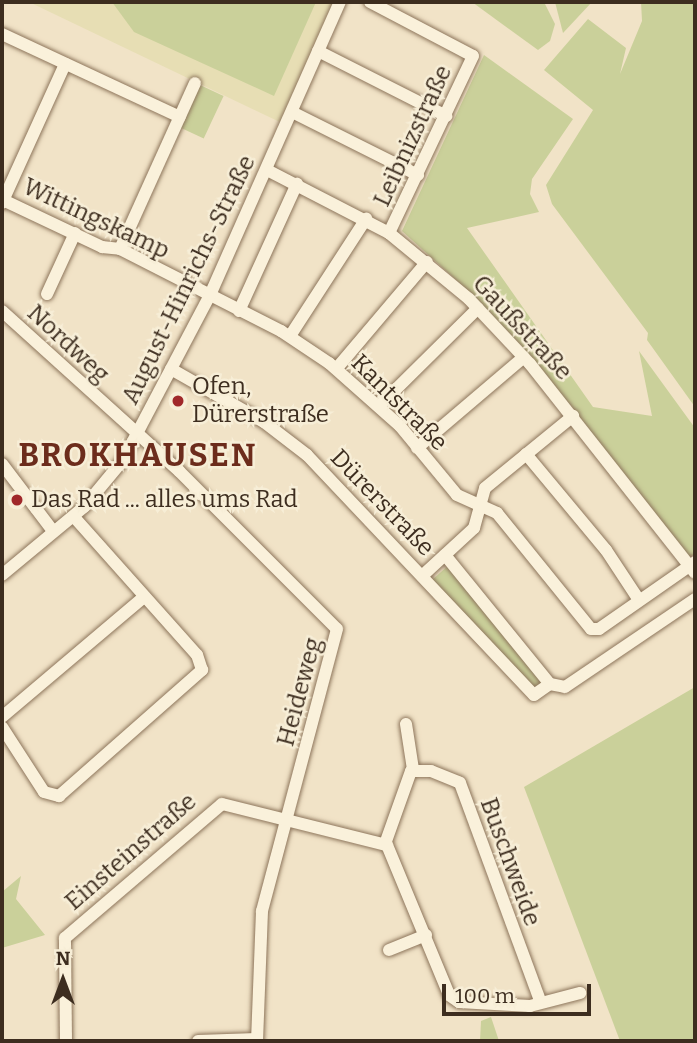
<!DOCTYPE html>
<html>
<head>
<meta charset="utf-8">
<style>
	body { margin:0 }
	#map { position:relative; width:697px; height:1043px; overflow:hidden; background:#f1e3c7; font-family:Bitter,serif }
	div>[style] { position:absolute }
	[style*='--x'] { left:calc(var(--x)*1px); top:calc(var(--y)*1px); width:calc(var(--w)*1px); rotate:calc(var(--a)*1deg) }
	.farmland>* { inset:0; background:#e7deb4 }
	.green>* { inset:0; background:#cad09a; transform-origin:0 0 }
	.roads { filter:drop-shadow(0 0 2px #8d755b) drop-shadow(0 0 2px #8d755b) }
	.minor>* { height:12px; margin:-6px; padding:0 6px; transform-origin:6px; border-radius:6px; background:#faf1db }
	.dots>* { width:19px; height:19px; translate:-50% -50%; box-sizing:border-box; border:4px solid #f7eed7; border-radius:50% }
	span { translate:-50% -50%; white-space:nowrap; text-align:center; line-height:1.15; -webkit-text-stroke:5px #f7eed7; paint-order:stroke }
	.street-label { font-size:24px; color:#3d2d1f }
	.poi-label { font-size:24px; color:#3d2d1f }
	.left { translate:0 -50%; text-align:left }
	.district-label { font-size:32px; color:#6c2c1c; font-weight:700; letter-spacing:2px }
	.frame { position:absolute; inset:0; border:4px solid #3d2d1f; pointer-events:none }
	.north { position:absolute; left:28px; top:945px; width:70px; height:70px; -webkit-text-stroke:5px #f7eed7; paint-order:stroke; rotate:0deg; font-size:19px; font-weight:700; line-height:28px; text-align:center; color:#3d2d1f }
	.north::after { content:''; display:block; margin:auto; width:24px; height:32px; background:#3d2d1f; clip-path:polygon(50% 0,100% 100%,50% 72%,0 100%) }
	.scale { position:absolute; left:442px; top:984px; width:149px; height:32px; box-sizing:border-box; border:4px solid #3d2d1f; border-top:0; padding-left:9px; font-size:21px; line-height:24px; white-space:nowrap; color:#3d2d1f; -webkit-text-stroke:5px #f7eed7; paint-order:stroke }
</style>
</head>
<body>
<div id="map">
	<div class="farmland">
		<i style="clip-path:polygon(29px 2px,340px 2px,286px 125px)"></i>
	</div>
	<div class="green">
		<i style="clip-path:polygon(112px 2px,316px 2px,274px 96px,134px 32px)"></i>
		<i style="clip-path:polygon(472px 2px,544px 2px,555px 24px,550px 41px,538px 50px)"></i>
		<i style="clip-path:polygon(555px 2px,592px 2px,563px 33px)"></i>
		<i style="clip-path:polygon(641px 2px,695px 2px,695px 407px,647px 340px,648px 333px,552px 204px,546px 185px,593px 110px,544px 70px,588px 19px,626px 48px,620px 74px,642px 21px)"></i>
		<i style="clip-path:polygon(484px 55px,573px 119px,532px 179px,530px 194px,539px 212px,467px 228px,593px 407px,652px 416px,639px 351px,695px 428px,695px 554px,689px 557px,573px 411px,465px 288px,402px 231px)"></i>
		<i style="left:200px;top:85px;width:26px;height:47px;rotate:25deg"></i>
		<i style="clip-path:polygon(450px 564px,543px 682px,539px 686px,534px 687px,432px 580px)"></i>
		<i style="clip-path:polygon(695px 687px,695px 1041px,620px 1041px,524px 787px)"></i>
		<i style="clip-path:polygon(21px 876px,16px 899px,45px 935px,2px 948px,2px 892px)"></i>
		<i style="clip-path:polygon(491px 1017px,499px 1041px,480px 1041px,481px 1021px)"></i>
	</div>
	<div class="roads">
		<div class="minor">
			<i style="--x:370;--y:2;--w:116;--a:27.7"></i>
			<i style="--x:473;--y:56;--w:196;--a:115.4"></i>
			<i style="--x:2;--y:34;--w:196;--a:25"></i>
			<i style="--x:318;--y:51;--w:144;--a:26.9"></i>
			<i style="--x:292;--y:112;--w:141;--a:26.6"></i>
			<i style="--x:267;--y:170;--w:137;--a:27.3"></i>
			<i style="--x:389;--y:233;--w:104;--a:39.5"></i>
			<i style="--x:469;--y:299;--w:89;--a:46.8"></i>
			<i style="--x:530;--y:364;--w:266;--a:51.7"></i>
			<i style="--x:3;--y:200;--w:110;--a:25.4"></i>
			<i style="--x:102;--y:247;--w:18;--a:6"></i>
			<i style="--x:120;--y:249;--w:181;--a:27"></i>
			<i style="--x:281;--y:331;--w:58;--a:33.7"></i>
			<i style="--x:329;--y:363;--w:95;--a:41.6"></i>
			<i style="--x:400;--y:426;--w:89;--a:50.4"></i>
			<i style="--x:457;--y:495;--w:44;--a:24.2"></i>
			<i style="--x:497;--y:513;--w:149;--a:51"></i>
			<i style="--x:591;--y:629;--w:8;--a:0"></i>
			<i style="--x:599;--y:629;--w:117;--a:-34.9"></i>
			<i style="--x:2;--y:203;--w:153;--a:-65.6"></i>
			<i style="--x:120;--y:249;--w:182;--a:-65.7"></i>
			<i style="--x:47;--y:294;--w:67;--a:-65.3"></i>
			<i style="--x:2;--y:311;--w:239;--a:42.1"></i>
			<i style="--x:179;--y:471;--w:223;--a:45"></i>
			<i style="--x:337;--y:629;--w:292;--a:104.9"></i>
			<i style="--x:262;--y:911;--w:130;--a:92.2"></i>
			<i style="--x:239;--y:311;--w:140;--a:-65.5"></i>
			<i style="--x:290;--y:336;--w:140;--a:-57"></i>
			<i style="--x:337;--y:368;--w:139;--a:-49.7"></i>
			<i style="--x:171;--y:369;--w:107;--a:29.7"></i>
			<i style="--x:264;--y:422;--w:54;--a:37.5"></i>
			<i style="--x:307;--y:455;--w:330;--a:46.6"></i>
			<i style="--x:534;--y:695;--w:19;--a:-35"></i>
			<i style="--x:550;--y:684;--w:15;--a:11"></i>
			<i style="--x:565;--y:687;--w:157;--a:-34.1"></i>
			<i style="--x:379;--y:406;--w:139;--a:-44.7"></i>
			<i style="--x:417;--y:448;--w:140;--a:-40.4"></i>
			<i style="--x:526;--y:454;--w:125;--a:50.2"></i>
			<i style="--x:606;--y:550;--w:60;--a:56.6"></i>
			<i style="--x:2;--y:464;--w:84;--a:52.7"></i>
			<i style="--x:445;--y:555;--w:166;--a:50.9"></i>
			<i style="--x:2;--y:575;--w:107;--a:-39.7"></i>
			<i style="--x:84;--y:507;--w:61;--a:-50.3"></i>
			<i style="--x:123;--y:460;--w:187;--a:-62.2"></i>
			<i style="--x:210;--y:295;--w:321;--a:-66.1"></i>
			<i style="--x:422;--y:576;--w:71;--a:-42.7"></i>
			<i style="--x:474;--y:528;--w:41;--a:-74.6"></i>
			<i style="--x:485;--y:488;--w:114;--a:-39.3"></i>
			<i style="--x:2;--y:717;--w:186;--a:-40.2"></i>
			<i style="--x:406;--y:724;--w:46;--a:81.2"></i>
			<i style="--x:2;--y:727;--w:77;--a:57.1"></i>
			<i style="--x:44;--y:792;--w:16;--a:15"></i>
			<i style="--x:59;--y:796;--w:191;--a:-41.4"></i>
			<i style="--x:202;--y:670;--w:16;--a:-108"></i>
			<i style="--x:197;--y:655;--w:185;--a:-131.7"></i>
			<i style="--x:385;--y:844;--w:77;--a:-70.4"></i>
			<i style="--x:411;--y:771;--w:20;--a:0"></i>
			<i style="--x:431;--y:771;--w:31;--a:22"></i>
			<i style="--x:460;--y:783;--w:232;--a:69.8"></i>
			<i style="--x:389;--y:950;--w:40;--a:-22"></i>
			<i style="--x:66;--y:1041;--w:103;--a:-90.6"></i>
			<i style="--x:65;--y:938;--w:206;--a:-40.5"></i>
			<i style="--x:222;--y:804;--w:170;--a:14"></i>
			<i style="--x:387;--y:845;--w:162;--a:67.5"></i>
			<i style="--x:449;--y:995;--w:12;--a:35"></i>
			<i style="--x:459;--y:1002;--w:71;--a:3.2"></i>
			<i style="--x:530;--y:1006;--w:52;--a:-14.6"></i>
			<i style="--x:198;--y:1041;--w:59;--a:-1.9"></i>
		</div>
	</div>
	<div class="dots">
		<i style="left:178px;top:401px;background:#a0282a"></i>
		<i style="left:17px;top:500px;background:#a0282a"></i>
	</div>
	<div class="street-label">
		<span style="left:413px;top:136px;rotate:-65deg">Leibnizstraße</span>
		<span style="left:96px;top:219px;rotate:25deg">Wittingskamp</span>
		<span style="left:189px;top:280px;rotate:-64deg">August-Hinrichs-Straße</span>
		<span style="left:522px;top:328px;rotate:47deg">Gaußstraße</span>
		<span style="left:68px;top:344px;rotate:43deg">Nordweg</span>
		<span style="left:399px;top:403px;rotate:45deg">Kantstraße</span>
		<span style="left:382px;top:503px;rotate:46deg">Dürerstraße</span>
		<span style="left:300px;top:692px;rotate:-75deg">Heideweg</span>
		<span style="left:131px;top:852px;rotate:-41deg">Einsteinstraße</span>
		<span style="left:510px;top:862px;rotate:70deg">Buschweide</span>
	</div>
	<div class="poi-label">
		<span class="left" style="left:192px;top:401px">Ofen,<br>Dürerstraße</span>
		<span class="left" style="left:31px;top:500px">Das Rad ... alles ums Rad</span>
	</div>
	<div class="district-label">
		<span style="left:138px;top:455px">BROKHAUSEN</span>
	</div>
	<div class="frame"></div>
	<div class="north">N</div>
	<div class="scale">100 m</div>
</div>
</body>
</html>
